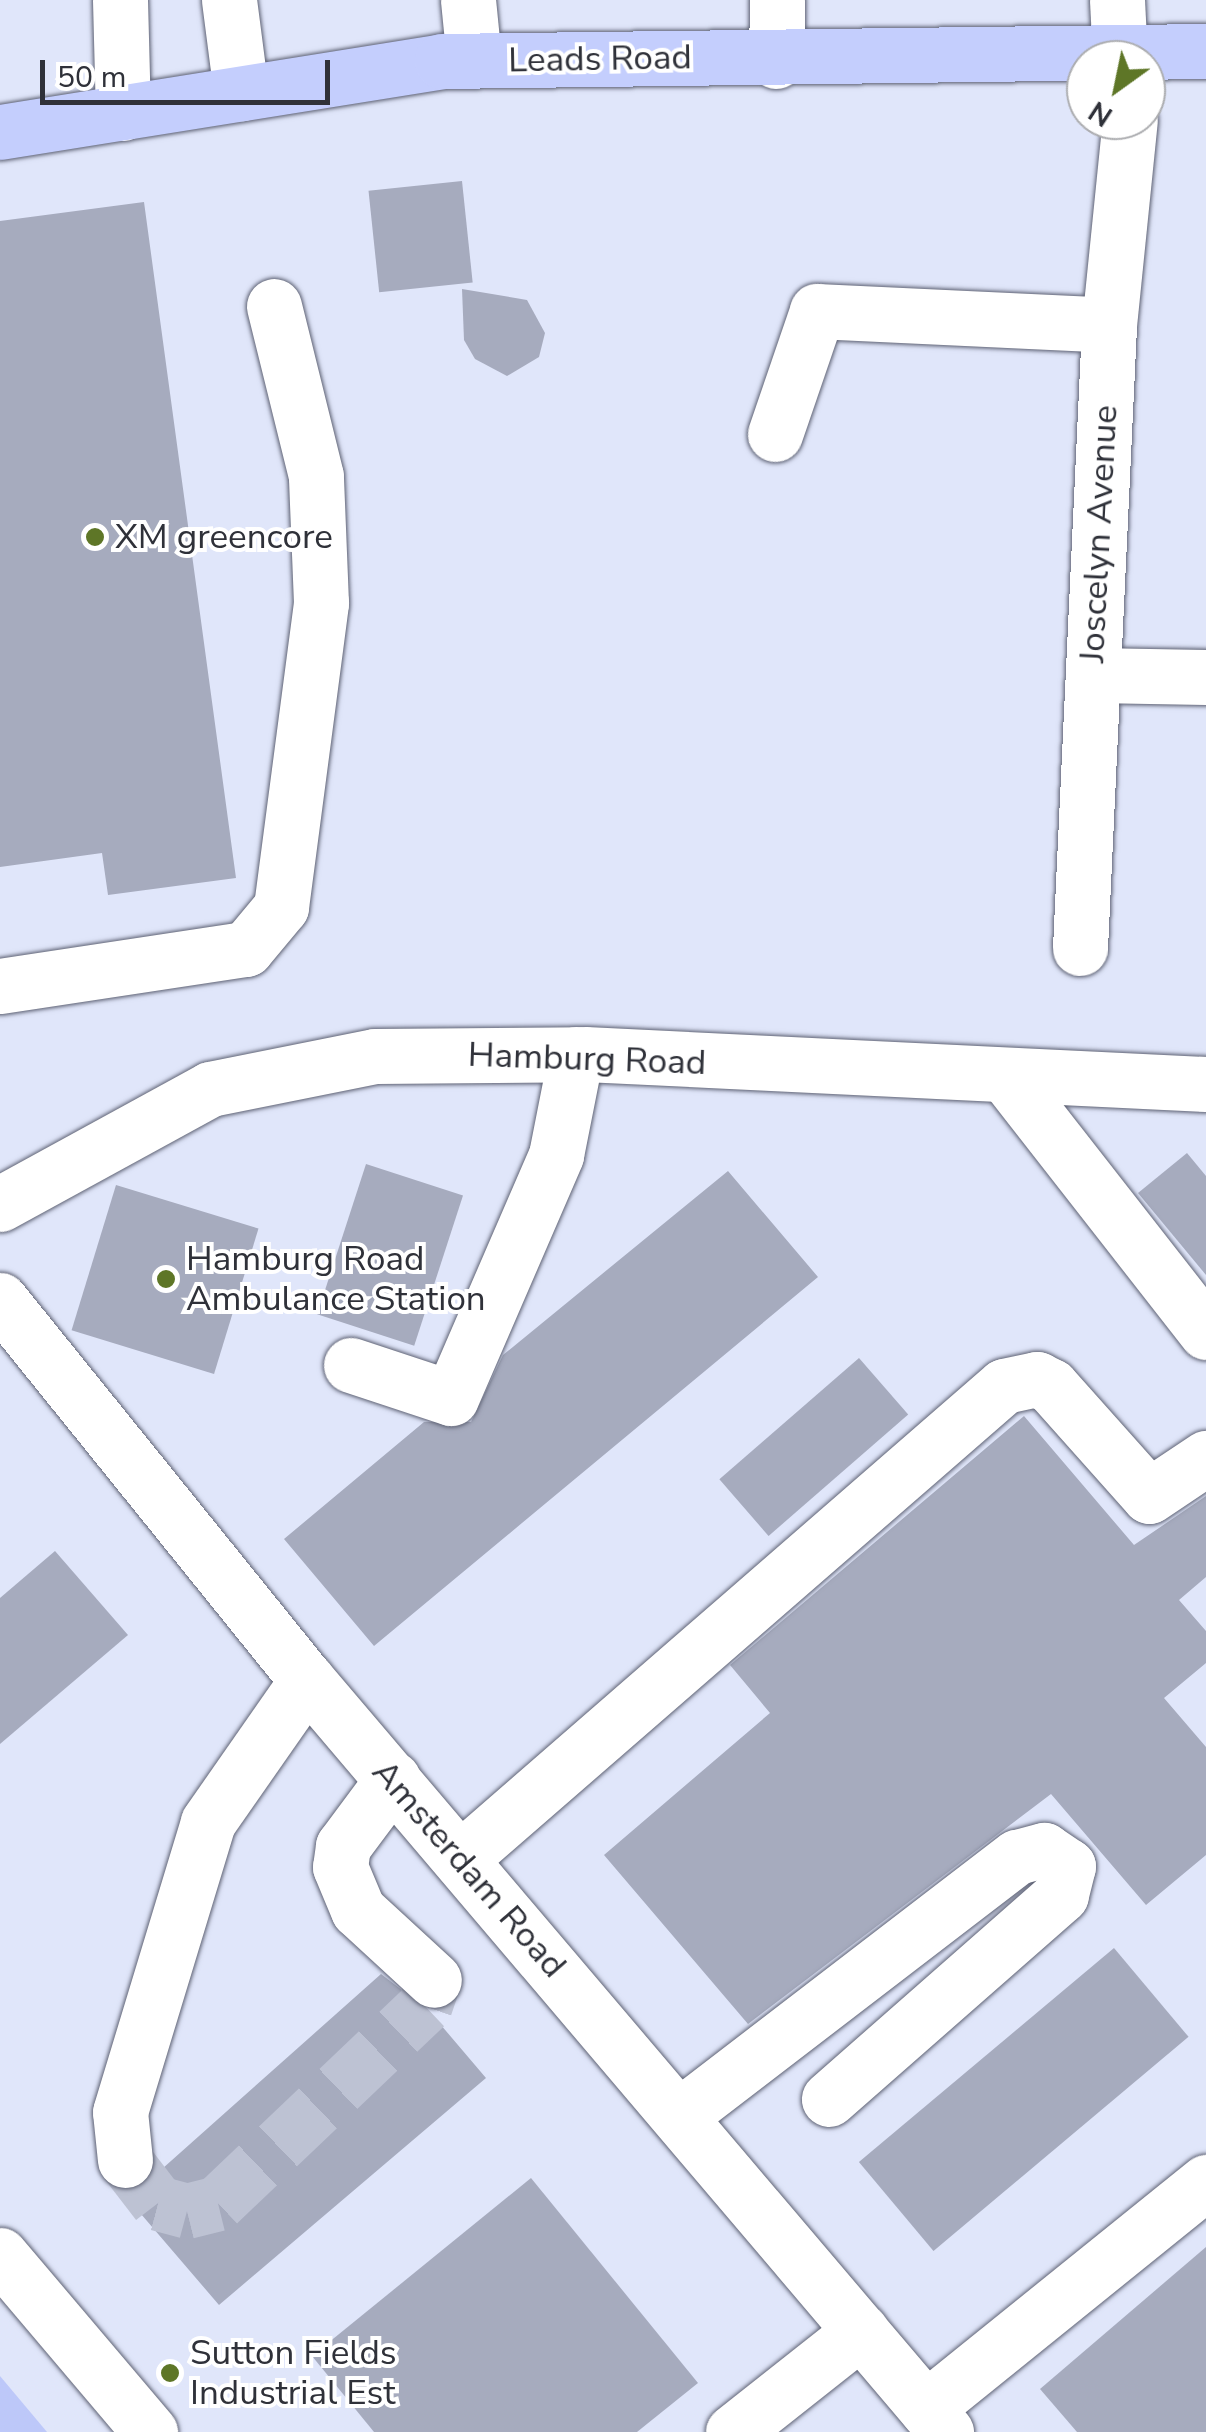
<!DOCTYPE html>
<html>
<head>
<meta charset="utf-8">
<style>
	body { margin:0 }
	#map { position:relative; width:1206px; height:2432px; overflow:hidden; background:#e0e6fa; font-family:"Nunito Sans",sans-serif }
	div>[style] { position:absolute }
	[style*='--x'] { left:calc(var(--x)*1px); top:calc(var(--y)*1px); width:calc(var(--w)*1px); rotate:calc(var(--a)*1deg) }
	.green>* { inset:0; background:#bdc8f9 }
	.building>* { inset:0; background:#a6abbe; transform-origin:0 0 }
	.minor-tunnel>* { height:55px; margin-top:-27.5px; transform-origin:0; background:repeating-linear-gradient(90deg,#bdc2d3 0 55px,transparent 0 83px) }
	.roads { filter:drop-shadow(0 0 2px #5e6274) drop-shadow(0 0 2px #5e6274) }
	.minor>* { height:55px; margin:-27.5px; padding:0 27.5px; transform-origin:27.5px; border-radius:27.5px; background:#fff }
	.major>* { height:55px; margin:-27.5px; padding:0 27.5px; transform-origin:27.5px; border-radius:27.5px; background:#c4cefd }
	.dots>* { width:28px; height:28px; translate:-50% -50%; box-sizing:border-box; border:5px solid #fff; border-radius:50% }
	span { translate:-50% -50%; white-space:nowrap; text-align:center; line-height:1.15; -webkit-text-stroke:8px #fff; paint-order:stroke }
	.street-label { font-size:35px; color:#2f3139 }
	.poi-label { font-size:35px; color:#2f3139 }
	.left { translate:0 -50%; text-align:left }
	.north { position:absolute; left:1066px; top:40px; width:100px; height:100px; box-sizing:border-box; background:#fff; border:2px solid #acadb0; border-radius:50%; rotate:213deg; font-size:28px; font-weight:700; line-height:40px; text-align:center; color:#2f3139 }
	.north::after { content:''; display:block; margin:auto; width:35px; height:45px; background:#5e7627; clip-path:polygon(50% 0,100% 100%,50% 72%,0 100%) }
	.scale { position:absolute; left:40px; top:60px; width:290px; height:45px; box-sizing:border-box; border:5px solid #2f3139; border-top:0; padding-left:12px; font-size:30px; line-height:35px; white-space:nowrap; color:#2f3139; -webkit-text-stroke:8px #fff; paint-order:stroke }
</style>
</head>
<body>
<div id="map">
	<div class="green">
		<i style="clip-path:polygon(0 2376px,47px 2432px,0 2432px)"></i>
	</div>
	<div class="building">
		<i style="left:462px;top:181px;width:102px;height:94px;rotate:84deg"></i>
		<i style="clip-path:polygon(144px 202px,236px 878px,108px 895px,102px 853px,0 867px,0 221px)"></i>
		<i style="clip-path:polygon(462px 289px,527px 300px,545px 333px,539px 357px,507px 376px,475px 359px,464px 340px)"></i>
		<i style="clip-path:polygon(1187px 1153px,1206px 1176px,1206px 1275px,1138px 1193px)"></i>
		<i style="left:366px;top:1164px;width:102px;height:158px;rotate:18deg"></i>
		<i style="clip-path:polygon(728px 1171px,818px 1277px,374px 1646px,284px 1539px,424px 1422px,471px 1422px,503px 1355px)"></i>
		<i style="left:116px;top:1185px;width:149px;height:152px;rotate:17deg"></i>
		<i style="left:859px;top:1358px;width:75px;height:185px;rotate:49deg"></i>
		<i style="clip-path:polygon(1024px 1416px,1134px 1545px,1206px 1496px,1206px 1577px,1179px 1600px,1206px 1631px,1206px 1663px,1164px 1698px,1206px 1747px,1206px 1855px,1146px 1905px,1051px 1794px,748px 2024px,604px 1855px,770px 1713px,730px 1665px)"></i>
		<i style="clip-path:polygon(55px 1551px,128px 1635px,0 1744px,0 1598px)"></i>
		<i style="left:1114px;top:1948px;width:116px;height:333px;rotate:50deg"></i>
		<i style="clip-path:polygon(381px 1974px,429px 2011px,486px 2078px,219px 2305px,123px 2193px,144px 2185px)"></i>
		<i style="clip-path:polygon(531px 2178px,698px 2383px,637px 2432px,374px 2432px,312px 2356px)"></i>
		<i style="clip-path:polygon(1206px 2247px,1206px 2432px,1077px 2432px,1040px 2389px)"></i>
	</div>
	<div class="minor-tunnel">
		<i style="--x:125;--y:2160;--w:54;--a:52.5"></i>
		<i style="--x:158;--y:2203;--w:30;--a:15"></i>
		<i style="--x:187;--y:2211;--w:32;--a:-14"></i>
		<i style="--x:218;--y:2203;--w:286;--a:-43.6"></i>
		<i style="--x:425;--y:2006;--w:28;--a:-71"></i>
	</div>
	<div class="roads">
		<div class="minor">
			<i style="--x:120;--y:0;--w:113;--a:88.5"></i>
			<i style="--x:229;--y:0;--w:94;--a:82.6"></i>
			<i style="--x:468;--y:0;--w:60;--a:84.3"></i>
			<i style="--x:1117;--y:0;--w:60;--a:87.1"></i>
			<i style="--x:776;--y:61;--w:61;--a:-89.1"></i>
			<i style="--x:775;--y:434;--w:130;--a:-71.1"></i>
			<i style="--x:817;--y:311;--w:292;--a:2.7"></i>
			<i style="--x:1093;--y:675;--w:113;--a:1"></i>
			<i style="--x:1080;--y:948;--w:624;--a:-87.33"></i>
			<i style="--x:1109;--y:325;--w:206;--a:-84.2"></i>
			<i style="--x:0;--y:986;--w:249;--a:-8.6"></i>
			<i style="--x:246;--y:949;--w:55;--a:-50.2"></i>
			<i style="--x:281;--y:907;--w:307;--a:-82.5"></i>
			<i style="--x:321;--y:603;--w:127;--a:-92.3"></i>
			<i style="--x:316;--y:476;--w:175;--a:-103.9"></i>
			<i style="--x:1006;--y:1076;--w:325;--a:52"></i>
			<i style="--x:0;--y:1204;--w:239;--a:-28.7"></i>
			<i style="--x:210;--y:1089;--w:168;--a:-11.3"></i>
			<i style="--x:375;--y:1056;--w:210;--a:-0.5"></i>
			<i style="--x:585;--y:1054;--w:622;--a:2.77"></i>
			<i style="--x:0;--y:1300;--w:489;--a:51.1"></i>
			<i style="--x:307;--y:1680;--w:987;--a:49.64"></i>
			<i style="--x:351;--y:1365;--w:105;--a:18.3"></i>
			<i style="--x:451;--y:1398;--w:265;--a:-66.6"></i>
			<i style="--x:556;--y:1155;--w:103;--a:-78.8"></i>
			<i style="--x:393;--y:1779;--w:84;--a:126.7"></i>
			<i style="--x:343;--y:1846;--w:21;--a:98"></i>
			<i style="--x:340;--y:1867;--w:47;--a:67.3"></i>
			<i style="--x:358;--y:1910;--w:103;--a:42.6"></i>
			<i style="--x:461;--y:1858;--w:719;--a:-41"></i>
			<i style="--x:1004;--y:1386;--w:34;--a:-12"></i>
			<i style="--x:1037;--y:1379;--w:16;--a:27"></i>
			<i style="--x:1051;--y:1386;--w:147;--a:48.3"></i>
			<i style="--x:1149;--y:1496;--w:69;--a:-33.7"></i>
			<i style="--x:679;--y:2116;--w:426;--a:-37.5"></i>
			<i style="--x:1017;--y:1857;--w:28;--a:-15"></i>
			<i style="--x:1044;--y:1850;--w:29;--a:34"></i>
			<i style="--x:1068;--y:1866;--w:30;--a:104"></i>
			<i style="--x:1061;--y:1895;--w:309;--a:138.7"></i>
			<i style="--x:125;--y:2160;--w:48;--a:-95.9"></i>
			<i style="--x:120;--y:2112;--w:303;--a:-73.1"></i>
			<i style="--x:208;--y:1822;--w:173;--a:-55.1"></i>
			<i style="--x:0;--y:2255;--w:232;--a:49.7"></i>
			<i style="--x:926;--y:2408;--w:360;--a:-38.9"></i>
			<i style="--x:733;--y:2432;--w:163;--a:-38.3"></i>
		</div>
		<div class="major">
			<i style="--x:0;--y:132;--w:448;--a:-9.1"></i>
			<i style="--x:442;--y:61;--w:764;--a:-0.75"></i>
		</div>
	</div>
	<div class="dots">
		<i style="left:95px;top:537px;background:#5e7627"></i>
		<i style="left:166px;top:1279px;background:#5e7627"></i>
		<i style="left:170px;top:2373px;background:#5e7627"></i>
	</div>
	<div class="street-label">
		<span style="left:600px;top:59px;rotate:-1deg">Leads Road</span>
		<span style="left:1099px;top:534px;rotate:-87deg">Joscelyn Avenue</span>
		<span style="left:587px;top:1059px;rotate:2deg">Hamburg Road</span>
		<span style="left:469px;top:1869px;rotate:49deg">Amsterdam Road</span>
	</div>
	<div class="poi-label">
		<span class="left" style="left:115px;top:537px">XM greencore</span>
		<span class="left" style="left:186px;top:1279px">Hamburg Road<br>Ambulance Station</span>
		<span class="left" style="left:190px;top:2373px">Sutton Fields<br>Industrial Est</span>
	</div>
	<div class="north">N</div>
	<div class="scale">50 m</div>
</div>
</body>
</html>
